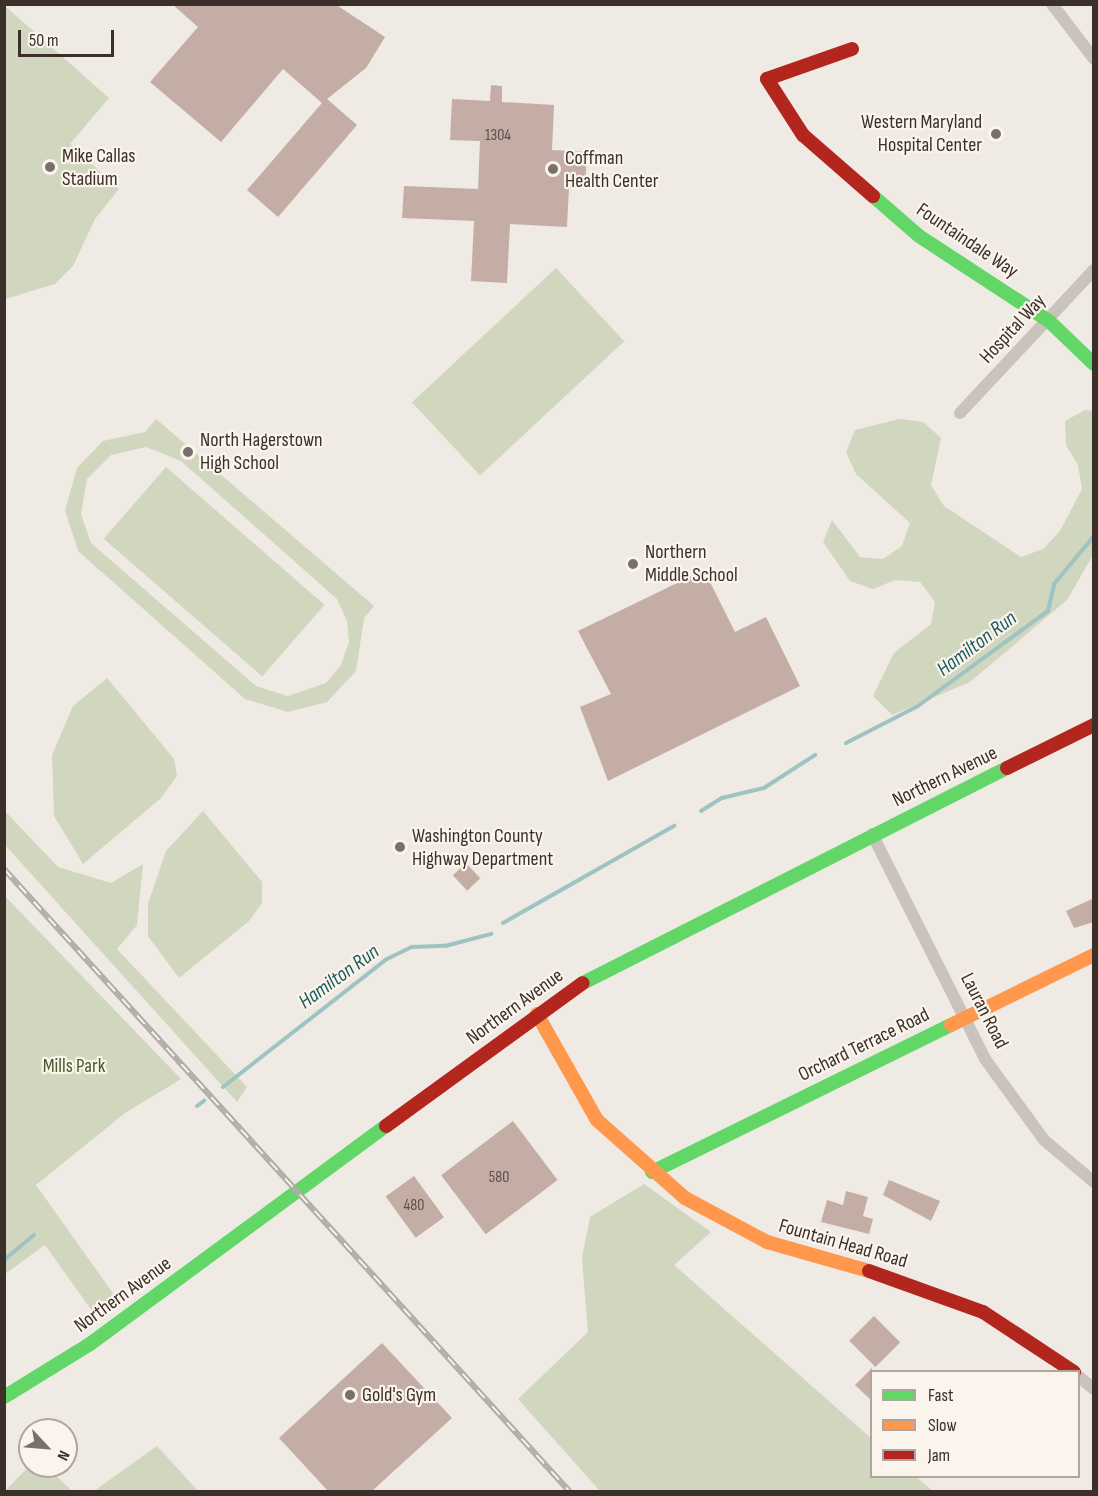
<!DOCTYPE html>
<html>
<head>
<meta charset="utf-8">
<style>
	body { margin:0 }
	#map { position:relative; width:1098px; height:1496px; overflow:hidden; background:#efeae4; font-family:"Sofia Sans Condensed",sans-serif }
	div>[style] { position:absolute }
	[style*='--x'] { left:calc(var(--x)*1px); top:calc(var(--y)*1px); width:calc(var(--w)*1px); rotate:calc(var(--a)*1deg) }
	.green>* { inset:0; background:#d1d6be; transform-origin:0 0 }
	.stream>* { height:4px; margin:-2px; padding:0 2px; transform-origin:2px; border-radius:2px; background:#9ec3c2 }
	.building>* { inset:0; background:#c4ada5; transform-origin:0 0 }
	.street>* { height:12px; margin:-6px; padding:0 6px; transform-origin:6px; border-radius:6px; background:#c9c2bd }
	.fast>* { height:14px; margin:-7px; padding:0 7px; transform-origin:7px; border-radius:7px; background:#63d668 }
	.slow>* { height:14px; margin:-7px; padding:0 7px; transform-origin:7px; border-radius:7px; background:#ff974d }
	.jam>* { height:14px; margin:-7px; padding:0 7px; transform-origin:7px; border-radius:7px; background:#b3261e }
	.rail>* { height:6px; margin-top:-3px; transform-origin:0; background:repeating-linear-gradient(90deg,#fbf4ec 0 11px,#b1aba7 0 22px); box-sizing:border-box; border-block:2px solid #b1aba7 }
	.dots>* { width:16px; height:16px; translate:-50% -50%; box-sizing:border-box; border:3px solid #fbf4ec; border-radius:50% }
	span { translate:-50% -50%; white-space:nowrap; text-align:center; line-height:1.15; -webkit-text-stroke:4.5px #fbf4ec; paint-order:stroke }
	.number-label { font-size:16px; color:#5d4e49 }
	.number-label span { -webkit-text-stroke-width:0 }
	.poi-label { font-size:20px; color:#3b2f2a }
	.right { translate:-100% -50%; text-align:right }
	.left { translate:0 -50%; text-align:left }
	.street-label { font-size:20px; color:#3b2f2a }
	.park-label { font-size:20px; color:#4a5a2c }
	.water-label { font-size:21px; color:#1c5c5f; font-style:italic }
	.frame { position:absolute; inset:0; border:6px solid #3b2f2a; pointer-events:none }
	.legend { position:absolute; left:870px; top:1370px; width:210px; height:108px; box-sizing:border-box; background:#fbf4ec; border:2px solid #aea59e; margin:0; padding:8px 10px; list-style:none; font-size:18px; color:#3b2f2a }
	.legend li { display:flex; align-items:center; gap:12px; height:30px }
	.legend b { width:30px; border:2px solid #aea59e }
	.north { position:absolute; left:18px; top:1418px; width:60px; height:60px; box-sizing:border-box; background:#fbf4ec; border:2px solid #aea59e; border-radius:50%; rotate:116deg; font-size:16px; font-weight:700; line-height:24px; text-align:center; color:#3b2f2a }
	.north::after { content:''; display:block; margin:auto; width:21px; height:27px; background:#7a706b; clip-path:polygon(50% 0,100% 100%,50% 72%,0 100%) }
	.scale { position:absolute; left:18px; top:30px; width:96px; height:27px; box-sizing:border-box; border:3px solid #3b2f2a; border-top:0; padding-left:8px; font-size:18px; line-height:21px; white-space:nowrap; color:#3b2f2a; -webkit-text-stroke:4px #fbf4ec; paint-order:stroke }
</style>
</head>
<body>
<div id="map">
	<div class="green">
		<i style="clip-path:polygon(5px 6px,109px 98px,70px 144px,119px 189px,95px 219px,73px 266px,55px 284px,5px 299px)"></i>
		<i style="left:556px;top:268px;width:100px;height:197px;rotate:47deg"></i>
		<i style="clip-path:polygon(1085px 410px,1093px 411px,1093px 555px,1067px 600px,970px 682px,892px 715px,873px 696px,894px 653px,931px 624px,935px 602px,920px 582px,895px 580px,873px 589px,850px 581px,823px 542px,832px 520px,860px 557px,883px 559px,902px 546px,910px 523px,856px 474px,846px 452px,855px 430px,899px 419px,923px 422px,941px 438px,931px 485px,944px 506px,1021px 557px,1043px 549px,1060px 531px,1082px 489px,1078px 465px,1066px 445px,1065px 421px)"></i>
		<i style="clip-path:polygon(evenodd,156px 419px,374px 606px,364px 618px,356px 671px,327px 702px,288px 712px,245px 699px,78px 551px,65px 510px,77px 468px,103px 441px,145px 432px,156px 419px,146px 447px,181px 461px,337px 599px,347px 621px,349px 642px,341px 665px,326px 683px,288px 696px,256px 686px,91px 543px,81px 514px,87px 479px,111px 455px,146px 447px)"></i>
		<i style="left:166px;top:467px;width:210px;height:95px;rotate:41deg"></i>
		<i style="clip-path:polygon(107px 678px,174px 759px,177px 776px,161px 798px,83px 864px,54px 816px,52px 755px,73px 706px)"></i>
		<i style="clip-path:polygon(4px 810px,58px 867px,111px 883px,143px 864px,137px 925px,117px 949px,247px 1087px,237px 1102px,5px 845px)"></i>
		<i style="clip-path:polygon(203px 811px,262px 882px,262px 903px,249px 921px,179px 978px,148px 936px,148px 904px,166px 851px)"></i>
		<i style="clip-path:polygon(4px 895px,181px 1079px,125px 1113px,36px 1185px,117px 1299px,95px 1315px,45px 1245px,5px 1274px)"></i>
		<i style="clip-path:polygon(644px 1184px,711px 1232px,674px 1265px,871px 1438px,872px 1476px,916px 1477px,933px 1491px,600px 1491px,518px 1399px,588px 1332px,582px 1258px,590px 1217px)"></i>
		<i style="clip-path:polygon(157px 1446px,198px 1491px,94px 1491px)"></i>
		<i style="clip-path:polygon(30px 1465px,46px 1466px,72px 1491px,5px 1491px)"></i>
	</div>
	<div class="stream">
		<i style="--x:846;--y:743;--w:81;--a:-27.2"></i>
		<i style="--x:918;--y:706;--w:161;--a:-36.2"></i>
		<i style="--x:1048;--y:611;--w:28;--a:-77"></i>
		<i style="--x:1054;--y:584;--w:62;--a:-50.2"></i>
		<i style="--x:701;--y:811;--w:25;--a:-32"></i>
		<i style="--x:722;--y:798;--w:43;--a:-13.4"></i>
		<i style="--x:764;--y:788;--w:61;--a:-32.9"></i>
		<i style="--x:503;--y:923;--w:197;--a:-29.6"></i>
		<i style="--x:223;--y:1087;--w:208;--a:-38"></i>
		<i style="--x:387;--y:959;--w:28;--a:-26"></i>
		<i style="--x:412;--y:947;--w:33;--a:-2"></i>
		<i style="--x:445;--y:946;--w:48;--a:-14.6"></i>
		<i style="--x:197;--y:1106;--w:9;--a:-36"></i>
		<i style="--x:4;--y:1260;--w:39;--a:-40"></i>
	</div>
	<div class="building">
		<i style="clip-path:polygon(172px 4px,335px 4px,385px 37px,366px 68px,327px 99px,357px 125px,278px 217px,247px 190px,322px 103px,283px 69px,221px 142px,150px 82px,198px 27px)"></i>
		<i style="clip-path:polygon(491px 85px,502px 86px,502px 102px,554px 105px,552px 150px,587px 152px,585px 188px,569px 188px,567px 227px,510px 224px,507px 283px,471px 281px,474px 221px,402px 218px,404px 186px,478px 189px,480px 141px,450px 140px,452px 99px,490px 101px)"></i>
		<i style="clip-path:polygon(704px 570px,735px 632px,766px 617px,800px 686px,608px 781px,580px 707px,611px 694px,578px 631px)"></i>
		<i style="left:466px;top:863px;width:21px;height:18px;rotate:47deg"></i>
		<i style="clip-path:polygon(1094px 898px,1094px 922px,1074px 928px,1066px 911px)"></i>
		<i style="left:513px;top:1121px;width:74px;height:90px;rotate:53deg"></i>
		<i style="left:414px;top:1176px;width:51px;height:35px;rotate:54deg"></i>
		<i style="clip-path:polygon(889px 1180px,940px 1201px,931px 1221px,883px 1195px)"></i>
		<i style="clip-path:polygon(846px 1191px,868px 1197px,863px 1216px,873px 1219px,869px 1234px,821px 1222px,827px 1200px,843px 1205px)"></i>
		<i style="left:874px;top:1316px;width:37px;height:35px;rotate:45deg"></i>
		<i style="clip-path:polygon(382px 1343px,452px 1418px,372px 1491px,328px 1491px,279px 1438px)"></i>
		<i style="clip-path:polygon(872px 1368px,872px 1401px,855px 1385px)"></i>
	</div>
	<div class="street">
		<i style="--x:1052;--y:4;--w:69;--a:52.6"></i>
		<i style="--x:960;--y:413;--w:196;--a:-46.9"></i>
		<i style="--x:872;--y:834;--w:252;--a:63.3"></i>
		<i style="--x:985;--y:1059;--w:100;--a:53.9"></i>
		<i style="--x:1044;--y:1140;--w:65;--a:40"></i>
		<i style="--x:1078;--y:1376;--w:21;--a:39"></i>
	</div>
	<div class="fast">
		<i style="--x:873;--y:196;--w:61;--a:41"></i>
		<i style="--x:919;--y:236;--w:155;--a:33.2"></i>
		<i style="--x:1049;--y:321;--w:62;--a:43.7"></i>
		<i style="--x:583;--y:983;--w:475;--a:-26.9"></i>
		<i style="--x:652;--y:1172;--w:333;--a:-26.2"></i>
		<i style="--x:4;--y:1397;--w:101;--a:-31.6"></i>
		<i style="--x:90;--y:1344;--w:368;--a:-36.4"></i>
	</div>
	<div class="slow">
		<i style="--x:537;--y:1014;--w:122;--a:60.5"></i>
		<i style="--x:597;--y:1120;--w:118;--a:41.6"></i>
		<i style="--x:685;--y:1198;--w:93;--a:28.2"></i>
		<i style="--x:767;--y:1242;--w:106;--a:15.9"></i>
		<i style="--x:951;--y:1025;--w:159;--a:-26.1"></i>
	</div>
	<div class="jam">
		<i style="--x:852;--y:49;--w:90;--a:160.6"></i>
		<i style="--x:767;--y:79;--w:67;--a:57.3"></i>
		<i style="--x:803;--y:135;--w:93;--a:41.1"></i>
		<i style="--x:1007;--y:768;--w:97;--a:-26.3"></i>
		<i style="--x:386;--y:1126;--w:243;--a:-36"></i>
		<i style="--x:869;--y:1271;--w:121;--a:19.8"></i>
		<i style="--x:983;--y:1312;--w:109;--a:33.4"></i>
	</div>
	<div class="rail">
		<i style="--x:4;--y:869;--w:842;--a:47.74"></i>
	</div>
	<div class="dots">
		<i style="left:996px;top:134px;background:#7a706b"></i>
		<i style="left:50px;top:167px;background:#7a706b"></i>
		<i style="left:553px;top:169px;background:#7a706b"></i>
		<i style="left:188px;top:452px;background:#7a706b"></i>
		<i style="left:633px;top:564px;background:#7a706b"></i>
		<i style="left:400px;top:847px;background:#7a706b"></i>
		<i style="left:350px;top:1395px;background:#7a706b"></i>
	</div>
	<div class="number-label">
		<span style="left:498px;top:136px">1304</span>
		<span style="left:499px;top:1178px">580</span>
		<span style="left:414px;top:1206px">480</span>
	</div>
	<div class="poi-label">
		<span class="right" style="left:982px;top:134px">Western Maryland<br>Hospital Center</span>
		<span class="left" style="left:62px;top:168px">Mike Callas<br>Stadium</span>
		<span class="left" style="left:565px;top:170px">Coffman<br>Health Center</span>
		<span class="left" style="left:200px;top:452px">North Hagerstown<br>High School</span>
		<span class="left" style="left:645px;top:564px">Northern<br>Middle School</span>
		<span class="left" style="left:412px;top:848px">Washington County<br>Highway Department</span>
		<span class="left" style="left:362px;top:1395px">Gold's Gym</span>
	</div>
	<div class="street-label">
		<span style="left:967px;top:241px;rotate:34deg">Fountaindale Way</span>
		<span style="left:1013px;top:329px;rotate:-47deg">Hospital Way</span>
		<span style="left:945px;top:777px;rotate:-26deg">Northern Avenue</span>
		<span style="left:515px;top:1007px;rotate:-36deg">Northern Avenue</span>
		<span style="left:984px;top:1011px;rotate:63deg">Lauran Road</span>
		<span style="left:864px;top:1045px;rotate:-26deg">Orchard Terrace Road</span>
		<span style="left:843px;top:1244px;rotate:16deg">Fountain Head Road</span>
		<span style="left:123px;top:1295px;rotate:-36deg">Northern Avenue</span>
	</div>
	<div class="park-label">
		<span style="left:74px;top:1066px">Mills Park</span>
	</div>
	<div class="water-label">
		<span style="left:977px;top:644px;rotate:-37deg">Hamilton Run</span>
		<span style="left:339px;top:977px;rotate:-36deg">Hamilton Run</span>
	</div>
	<div class="frame"></div>
	<ul class="legend">
	<li><b style="height:8px;background:#63d668"></b>Fast</li>
	<li><b style="height:8px;background:#ff974d"></b>Slow</li>
	<li><b style="height:8px;background:#b3261e"></b>Jam</li>
	</ul>
	<div class="north">N</div>
	<div class="scale">50 m</div>
</div>
</body>
</html>
